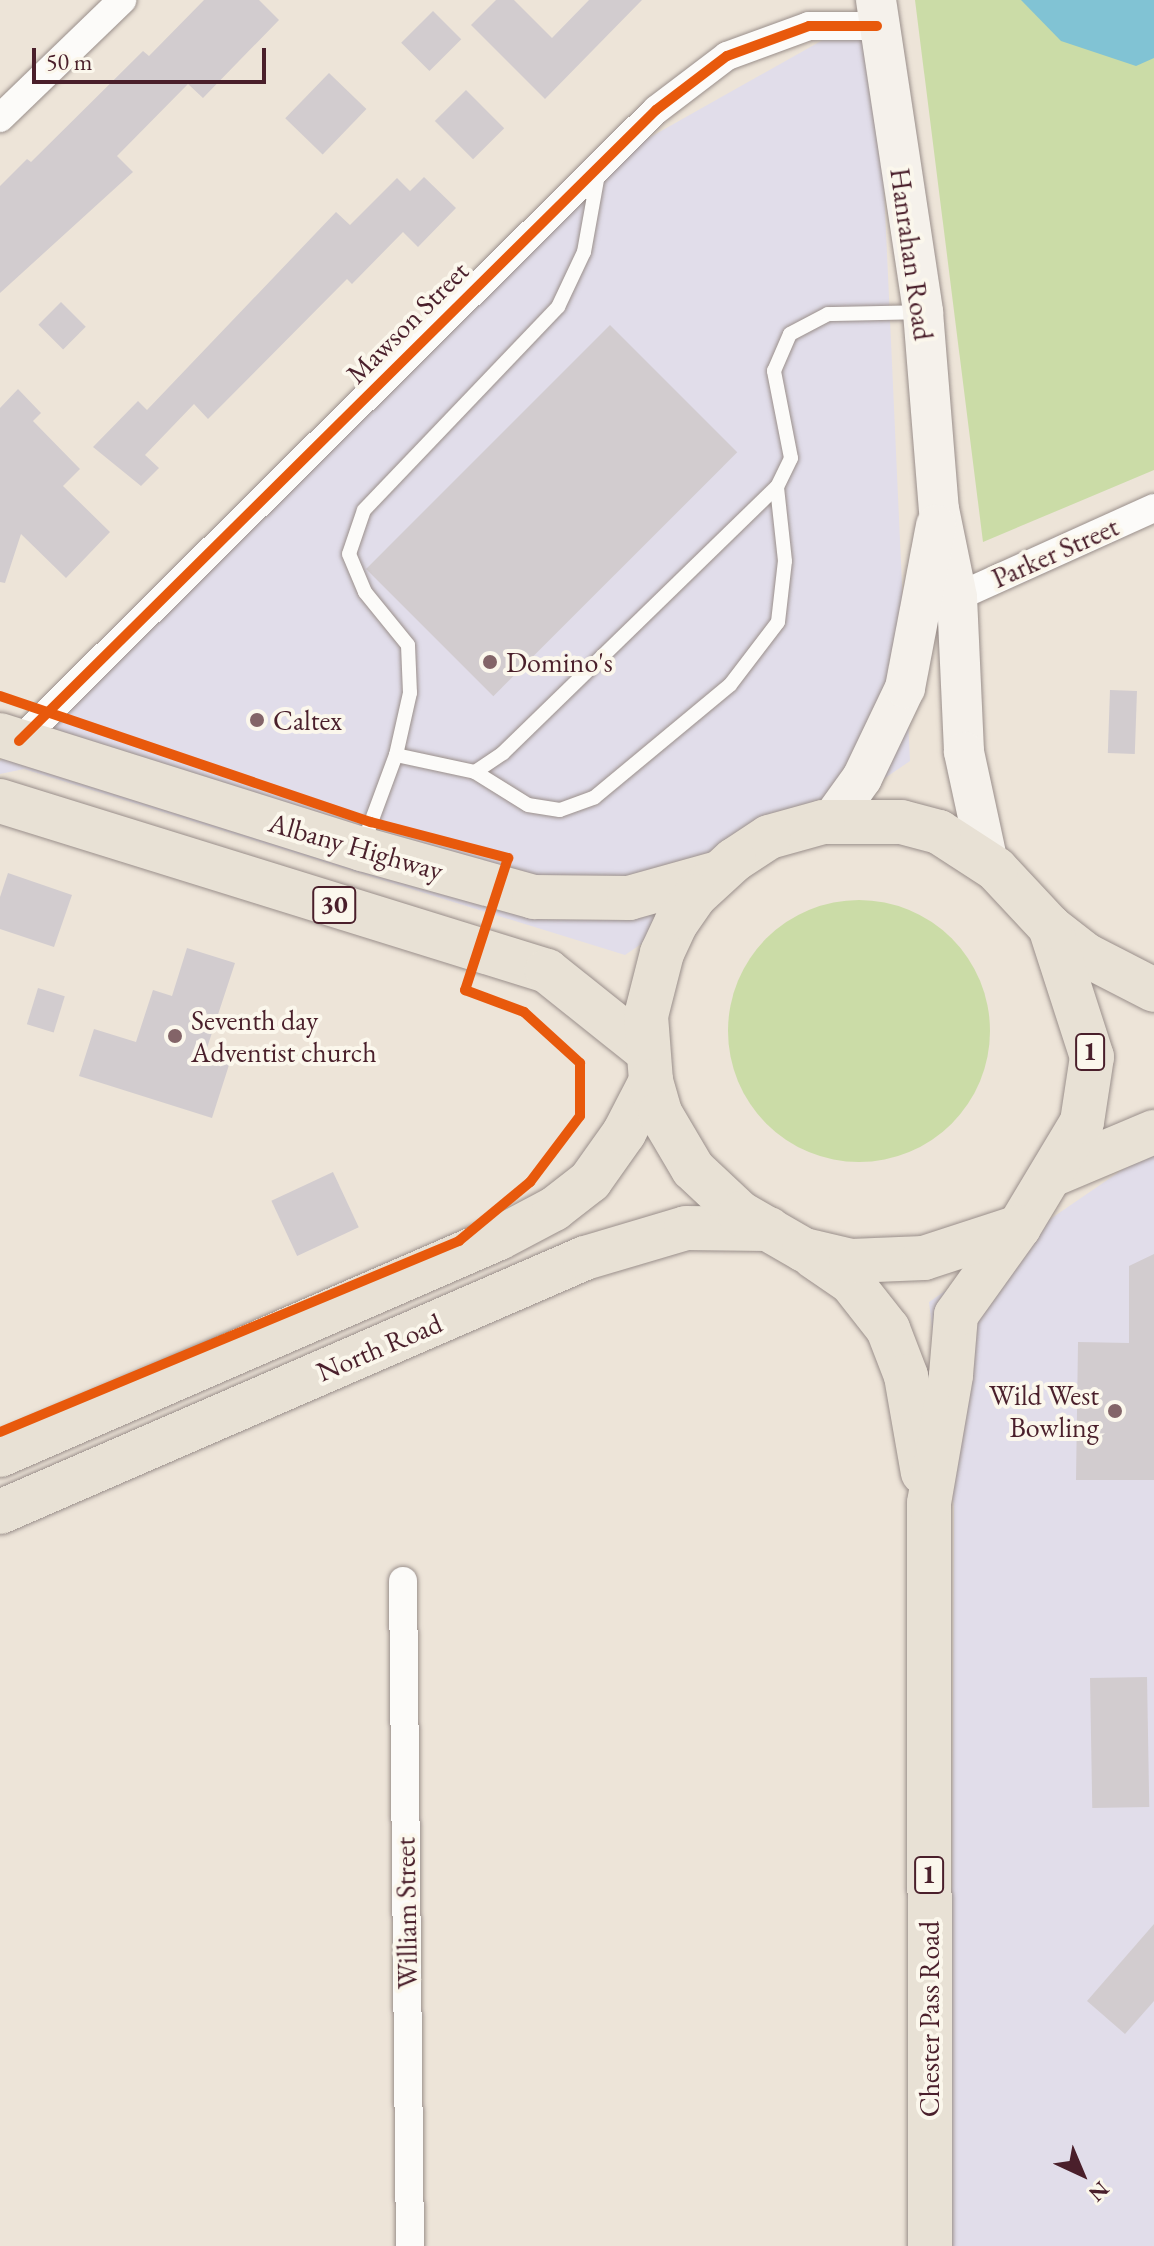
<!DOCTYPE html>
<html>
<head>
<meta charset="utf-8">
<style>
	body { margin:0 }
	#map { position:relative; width:1154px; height:2246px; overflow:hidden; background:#ede4d8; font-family:"EB Garamond",serif }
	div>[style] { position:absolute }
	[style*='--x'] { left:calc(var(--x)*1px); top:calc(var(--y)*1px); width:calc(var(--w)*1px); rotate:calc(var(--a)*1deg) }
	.built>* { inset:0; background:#e1ddea }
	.green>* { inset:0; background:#cbdca7 }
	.round { border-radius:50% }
	.water>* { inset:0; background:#81c3d4 }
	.building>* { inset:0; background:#d2cccf; transform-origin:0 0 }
	.roads { filter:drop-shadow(0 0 2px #9a8f8b) drop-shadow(0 0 2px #9a8f8b) }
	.lane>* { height:14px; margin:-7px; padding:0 7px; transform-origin:7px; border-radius:7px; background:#fcfbf9 }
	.street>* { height:28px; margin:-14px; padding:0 14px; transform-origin:14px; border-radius:14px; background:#fcfbf9 }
	.secondary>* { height:40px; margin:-20px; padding:0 20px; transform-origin:20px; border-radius:20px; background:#f5f1eb }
	.primary>* { height:44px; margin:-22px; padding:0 22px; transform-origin:22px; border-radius:22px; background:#e8e1d5 }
	.highway>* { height:44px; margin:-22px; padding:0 22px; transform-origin:22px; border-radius:22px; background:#e8e1d5 }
	.cycleway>* { height:10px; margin:-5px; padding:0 5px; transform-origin:5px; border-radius:5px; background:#e8590c }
	.dots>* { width:22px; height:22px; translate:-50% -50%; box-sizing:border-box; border:4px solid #fbf7ec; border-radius:50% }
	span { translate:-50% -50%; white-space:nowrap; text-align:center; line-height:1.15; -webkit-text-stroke:8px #fbf7ec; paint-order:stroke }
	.shield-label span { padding:2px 6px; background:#fbf7ec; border:2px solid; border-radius:6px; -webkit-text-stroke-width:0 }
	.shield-label { font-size:26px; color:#4a1f2b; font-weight:700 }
	.street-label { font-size:28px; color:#4a1f2b }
	.poi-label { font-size:28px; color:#4a1f2b }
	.left { translate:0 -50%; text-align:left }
	.right { translate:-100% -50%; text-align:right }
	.north { position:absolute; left:1042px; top:2134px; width:80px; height:80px; -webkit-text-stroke:6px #fbf7ec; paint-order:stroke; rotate:136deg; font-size:22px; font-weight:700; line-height:32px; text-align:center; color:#4a1f2b }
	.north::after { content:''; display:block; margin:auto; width:28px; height:36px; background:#4a1f2b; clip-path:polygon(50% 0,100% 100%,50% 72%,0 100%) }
	.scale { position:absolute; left:32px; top:48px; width:234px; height:36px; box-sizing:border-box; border:4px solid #4a1f2b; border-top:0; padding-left:10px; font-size:24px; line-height:28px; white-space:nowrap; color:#4a1f2b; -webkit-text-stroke:6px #fbf7ec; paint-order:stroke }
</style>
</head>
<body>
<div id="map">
	<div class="built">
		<i style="clip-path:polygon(876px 10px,910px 761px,625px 955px,24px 769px,0 774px,0 761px,599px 166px)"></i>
		<i style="clip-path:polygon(1154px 1148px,1154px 2246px,950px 2246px,954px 1507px,929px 1302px)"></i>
	</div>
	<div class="green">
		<i style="clip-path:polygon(915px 0,1154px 0,1154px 470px,983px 542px)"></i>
		<i class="round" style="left:728px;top:900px;width:262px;height:262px"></i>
	</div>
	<div class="water">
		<i style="clip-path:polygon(1021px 0,1154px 0,1154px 58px,1136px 66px,1061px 41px)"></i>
	</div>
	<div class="building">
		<i style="clip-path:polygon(204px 0,259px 0,279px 20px,203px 98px,188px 84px,117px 156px,133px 172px,0 293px,0 186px,27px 159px,31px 162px,143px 51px,149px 56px)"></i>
		<i style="clip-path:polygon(496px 0,514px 0,552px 38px,589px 0,642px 0,545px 99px,471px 25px)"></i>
		<i style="left:433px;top:11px;width:40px;height:45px;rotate:45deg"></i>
		<i style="left:329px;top:73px;width:52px;height:63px;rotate:44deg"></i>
		<i style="left:466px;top:90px;width:54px;height:44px;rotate:45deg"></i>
		<i style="clip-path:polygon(424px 177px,456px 208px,418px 247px,403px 232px,352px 284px,347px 279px,208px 419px,194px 404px,145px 455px,159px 468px,141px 486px,93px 447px,138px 401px,147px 410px,336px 212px,350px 225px,397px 178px,410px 191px)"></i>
		<i style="left:61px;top:302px;width:35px;height:32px;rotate:45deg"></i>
		<i style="left:610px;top:325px;width:180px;height:345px;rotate:45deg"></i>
		<i style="clip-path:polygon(18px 389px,41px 413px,33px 421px,80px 469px,63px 486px,110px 532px,66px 578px,21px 534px,5px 583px,0 582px,0 408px)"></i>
		<i style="left:1110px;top:690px;width:27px;height:63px;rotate:2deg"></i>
		<i style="clip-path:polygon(8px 873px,72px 895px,54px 947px,0 929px,0 897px)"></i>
		<i style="clip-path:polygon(187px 948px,235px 963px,204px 1057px,229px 1065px,212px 1118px,79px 1076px,94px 1029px,136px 1042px,153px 990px,172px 996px)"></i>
		<i style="left:38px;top:988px;width:28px;height:38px;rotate:17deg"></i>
		<i style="left:333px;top:1172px;width:61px;height:68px;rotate:65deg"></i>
		<i style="clip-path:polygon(1154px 1254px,1154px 1480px,1076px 1480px,1078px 1342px,1129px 1343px,1129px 1266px)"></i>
		<i style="left:1147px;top:1677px;width:130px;height:57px;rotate:89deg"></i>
		<i style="clip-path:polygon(1154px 1924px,1154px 2001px,1125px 2034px,1087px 2001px)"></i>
	</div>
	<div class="roads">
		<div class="lane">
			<i style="--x:396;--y:755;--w:81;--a:12.1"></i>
			<i style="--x:475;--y:772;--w:34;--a:-34"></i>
			<i style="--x:503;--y:753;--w:382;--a:-44.2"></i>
			<i style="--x:777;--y:487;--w:32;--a:-64"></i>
			<i style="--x:791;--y:458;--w:89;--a:-101.1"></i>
			<i style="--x:774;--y:371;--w:40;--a:-66.6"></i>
			<i style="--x:790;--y:334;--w:43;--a:-27.8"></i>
			<i style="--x:828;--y:314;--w:94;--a:-1.2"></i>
			<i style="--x:475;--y:772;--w:62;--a:31.9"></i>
			<i style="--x:528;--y:805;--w:32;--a:9"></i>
			<i style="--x:560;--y:810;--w:37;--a:-20"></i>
			<i style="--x:595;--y:797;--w:175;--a:-39.7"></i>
			<i style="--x:730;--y:685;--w:79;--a:-52.7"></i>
			<i style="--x:778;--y:622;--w:61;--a:-83.5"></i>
			<i style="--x:785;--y:561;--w:74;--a:-96.2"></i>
			<i style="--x:363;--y:844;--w:95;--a:-69.7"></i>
			<i style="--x:396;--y:755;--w:64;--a:-77.3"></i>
			<i style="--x:410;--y:693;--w:48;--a:-92.4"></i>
			<i style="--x:408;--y:645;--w:68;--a:-129.1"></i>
			<i style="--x:365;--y:592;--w:41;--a:-112.8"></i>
			<i style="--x:349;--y:554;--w:46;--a:-71.2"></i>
			<i style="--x:364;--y:510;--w:281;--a:-46.3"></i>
			<i style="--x:558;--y:307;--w:61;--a:-64.7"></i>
			<i style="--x:584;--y:252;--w:79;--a:-79.8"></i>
		</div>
		<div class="street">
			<i style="--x:0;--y:118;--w:170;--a:-44"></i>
			<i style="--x:957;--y:597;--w:216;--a:-24.3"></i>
			<i style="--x:19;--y:741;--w:897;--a:-44.73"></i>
			<i style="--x:656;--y:110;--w:89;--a:-37.3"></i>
			<i style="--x:727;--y:56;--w:87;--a:-20.1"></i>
			<i style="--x:809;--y:26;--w:68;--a:0"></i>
			<i style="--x:403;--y:1581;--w:665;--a:89.4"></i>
		</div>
		<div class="secondary">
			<i style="--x:876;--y:0;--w:316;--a:81.4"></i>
			<i style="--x:923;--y:312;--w:198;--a:85.4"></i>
			<i style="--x:939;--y:509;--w:90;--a:78.4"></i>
			<i style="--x:957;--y:597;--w:155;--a:87.4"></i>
			<i style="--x:964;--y:752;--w:114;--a:77.8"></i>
			<i style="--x:831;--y:821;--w:53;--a:-54.2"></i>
			<i style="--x:862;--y:778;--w:100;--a:-64.5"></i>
			<i style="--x:905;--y:688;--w:166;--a:-79.2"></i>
		</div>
		<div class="primary">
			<i style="--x:0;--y:1455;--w:544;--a:-23.5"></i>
			<i style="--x:499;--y:1238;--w:62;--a:-27.8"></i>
			<i style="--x:554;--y:1209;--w:46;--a:-37.9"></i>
			<i style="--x:590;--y:1181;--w:59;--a:-54.7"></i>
			<i style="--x:624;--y:1133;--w:59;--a:-62.6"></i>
			<i style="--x:0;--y:1512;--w:638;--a:-23.47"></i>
			<i style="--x:585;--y:1258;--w:105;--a:-16.5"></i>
			<i style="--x:686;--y:1228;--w:83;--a:0.7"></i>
		</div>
		<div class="highway">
			<i style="--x:0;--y:735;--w:380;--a:17.5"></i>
			<i style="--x:362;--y:849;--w:179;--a:15.6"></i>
			<i style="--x:534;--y:897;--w:95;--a:0.6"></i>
			<i style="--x:629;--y:898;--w:92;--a:-15.7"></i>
			<i style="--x:0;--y:801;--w:573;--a:17.26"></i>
			<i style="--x:547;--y:971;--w:127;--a:38.6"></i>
			<i style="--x:1050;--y:927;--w:46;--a:37.9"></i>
			<i style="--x:1086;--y:955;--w:76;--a:27.2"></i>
			<i style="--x:1052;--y:1175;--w:111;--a:-22.9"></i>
			<i style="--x:813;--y:1256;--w:46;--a:34.4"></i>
			<i style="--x:851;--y:1282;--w:60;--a:51.8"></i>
			<i style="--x:888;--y:1329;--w:50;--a:69"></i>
			<i style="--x:906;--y:1376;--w:98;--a:80.1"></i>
			<i style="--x:930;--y:2246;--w:743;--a:-90.08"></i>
			<i style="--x:929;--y:1503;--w:130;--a:-80.2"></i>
			<i style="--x:951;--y:1375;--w:60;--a:-85.2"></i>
			<i style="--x:956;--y:1315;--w:108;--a:-54.4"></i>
			<i style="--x:1019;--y:1227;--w:122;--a:-59"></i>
			<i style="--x:1082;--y:1122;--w:66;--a:-81.3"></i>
			<i style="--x:1092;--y:1057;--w:137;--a:-107.9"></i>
			<i style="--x:1050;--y:927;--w:79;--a:-133"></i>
			<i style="--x:996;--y:869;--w:68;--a:-147"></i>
			<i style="--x:939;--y:832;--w:39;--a:-165"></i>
			<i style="--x:901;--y:822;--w:78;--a:180"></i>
			<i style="--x:823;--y:822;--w:56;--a:164.5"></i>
			<i style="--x:769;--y:837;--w:42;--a:146.7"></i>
			<i style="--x:734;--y:860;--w:53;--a:137.3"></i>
			<i style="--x:695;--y:896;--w:33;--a:125"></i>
			<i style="--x:676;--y:923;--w:33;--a:115"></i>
			<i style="--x:662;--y:953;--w:65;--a:104.3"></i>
			<i style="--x:646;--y:1016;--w:65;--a:85.6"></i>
			<i style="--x:651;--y:1081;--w:33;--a:74"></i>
			<i style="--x:660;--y:1113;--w:65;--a:59.5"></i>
			<i style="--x:693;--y:1169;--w:64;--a:43.1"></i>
			<i style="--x:740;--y:1213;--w:74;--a:30"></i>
			<i style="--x:804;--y:1250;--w:48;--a:13.2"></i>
			<i style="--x:851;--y:1261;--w:73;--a:-2.4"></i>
			<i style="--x:924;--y:1258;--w:100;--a:-18.1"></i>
		</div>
	</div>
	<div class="cycleway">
		<i style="--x:0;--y:696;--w:392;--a:18.8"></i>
		<i style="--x:371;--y:822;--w:142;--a:14.7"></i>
		<i style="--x:508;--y:858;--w:139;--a:108"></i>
		<i style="--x:465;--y:990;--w:63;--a:20.4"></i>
		<i style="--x:524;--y:1012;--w:76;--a:42.3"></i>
		<i style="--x:580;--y:1063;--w:53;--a:90"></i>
		<i style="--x:580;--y:1116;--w:83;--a:127.1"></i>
		<i style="--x:530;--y:1182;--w:92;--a:140.3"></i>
		<i style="--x:459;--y:1241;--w:497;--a:157.4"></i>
		<i style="--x:19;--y:741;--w:897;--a:-44.73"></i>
		<i style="--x:656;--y:110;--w:89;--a:-37.3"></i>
		<i style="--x:727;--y:56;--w:87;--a:-20.1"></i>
		<i style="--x:809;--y:26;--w:68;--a:0"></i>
	</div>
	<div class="dots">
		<i style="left:490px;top:662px;background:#836468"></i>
		<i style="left:257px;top:720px;background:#836468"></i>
		<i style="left:175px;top:1036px;background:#836468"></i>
		<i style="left:1115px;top:1411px;background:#836468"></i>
	</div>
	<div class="shield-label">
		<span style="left:334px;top:905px">30</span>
		<span style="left:1090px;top:1052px">1</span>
		<span style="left:929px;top:1875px">1</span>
	</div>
	<div class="street-label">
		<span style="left:912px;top:254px;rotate:82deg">Hanrahan Road</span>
		<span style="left:407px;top:322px;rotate:-45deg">Mawson Street</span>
		<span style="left:1055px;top:552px;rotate:-24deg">Parker Street</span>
		<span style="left:356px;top:846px;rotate:16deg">Albany Highway</span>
		<span style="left:379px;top:1347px;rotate:-23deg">North Road</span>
		<span style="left:406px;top:1913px;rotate:-91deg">William Street</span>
		<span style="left:929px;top:2019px;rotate:-90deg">Chester Pass Road</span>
	</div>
	<div class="poi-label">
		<span class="left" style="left:506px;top:662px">Domino's</span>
		<span class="left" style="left:273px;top:720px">Caltex</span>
		<span class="left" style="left:191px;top:1036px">Seventh day<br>Adventist church</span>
		<span class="right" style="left:1099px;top:1411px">Wild West<br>Bowling</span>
	</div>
	<div class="north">N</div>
	<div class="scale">50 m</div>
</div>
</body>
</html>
